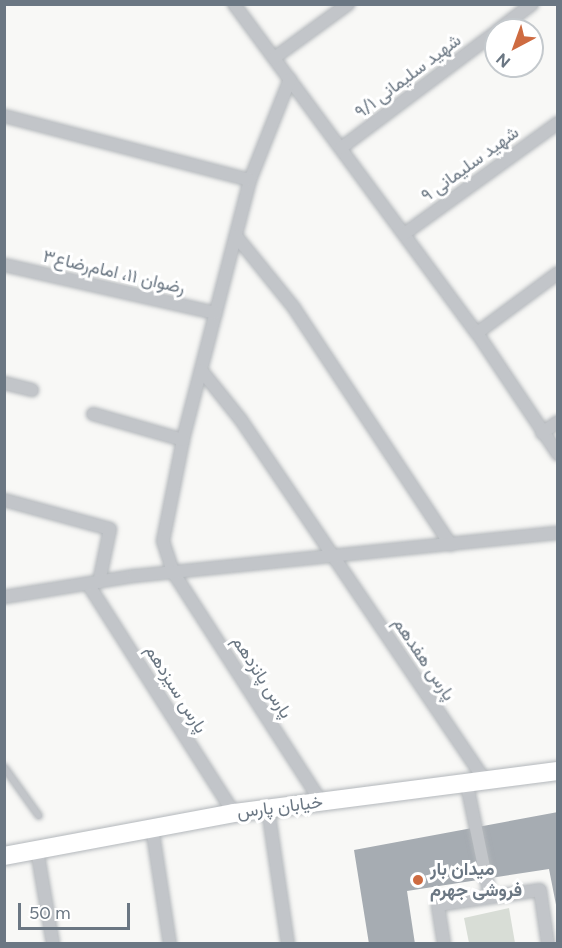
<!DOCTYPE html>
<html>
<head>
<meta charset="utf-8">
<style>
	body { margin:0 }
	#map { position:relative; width:562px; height:948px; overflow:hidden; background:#f8f8f6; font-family:Figtree,Vazirmatn,sans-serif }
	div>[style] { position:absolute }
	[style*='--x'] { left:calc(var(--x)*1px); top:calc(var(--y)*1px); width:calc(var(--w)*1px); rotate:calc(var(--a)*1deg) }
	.green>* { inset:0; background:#d8ddd6 }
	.building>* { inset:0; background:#a6acb2 }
	.roads { filter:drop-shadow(0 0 2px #b3b7bb) drop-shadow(0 0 2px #b3b7bb) }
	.service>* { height:6px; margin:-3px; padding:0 3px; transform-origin:3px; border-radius:3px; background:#c2c5c9 }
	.minor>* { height:12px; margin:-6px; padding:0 6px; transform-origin:6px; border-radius:6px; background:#c2c5c9 }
	.secondary>* { height:18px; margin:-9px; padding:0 9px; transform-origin:9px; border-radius:9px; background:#fff }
	.dots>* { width:16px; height:16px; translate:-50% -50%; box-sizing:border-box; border:3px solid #fff; border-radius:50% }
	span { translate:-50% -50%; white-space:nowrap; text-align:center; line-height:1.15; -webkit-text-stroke:6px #fff; paint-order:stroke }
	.street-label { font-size:18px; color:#6b7783 }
	.poi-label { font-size:18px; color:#6b7783; font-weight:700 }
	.left { translate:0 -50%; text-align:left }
	.frame { position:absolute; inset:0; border:6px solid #6b7783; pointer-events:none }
	.north { position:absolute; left:484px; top:18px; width:60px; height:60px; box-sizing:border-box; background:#fff; border:2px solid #c4c9cd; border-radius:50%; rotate:221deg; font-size:16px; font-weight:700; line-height:24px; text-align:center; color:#6b7783 }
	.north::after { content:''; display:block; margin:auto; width:21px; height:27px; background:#ce6b41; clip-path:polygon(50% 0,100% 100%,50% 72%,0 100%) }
	.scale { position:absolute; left:18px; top:903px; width:112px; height:27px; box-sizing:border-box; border:3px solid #6b7783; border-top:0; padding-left:8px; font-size:18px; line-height:21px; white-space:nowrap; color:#6b7783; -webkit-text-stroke:4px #fff; paint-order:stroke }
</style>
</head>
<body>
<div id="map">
	<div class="green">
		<i style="clip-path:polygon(509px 908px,515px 943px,469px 943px,464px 918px)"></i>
	</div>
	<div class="building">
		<i style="clip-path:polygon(558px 812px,558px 915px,549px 869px,407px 891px,415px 944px,369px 944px,354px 850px)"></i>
	</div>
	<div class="roads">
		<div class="service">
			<i style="--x:4;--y:767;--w:60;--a:54.5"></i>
		</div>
		<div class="minor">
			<i style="--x:234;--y:4;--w:409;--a:53.6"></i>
			<i style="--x:477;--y:333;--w:146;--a:56.2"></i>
			<i style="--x:498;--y:30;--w:43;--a:-37.4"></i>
			<i style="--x:274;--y:58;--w:92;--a:-36.1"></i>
			<i style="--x:290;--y:79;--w:109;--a:111.6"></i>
			<i style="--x:250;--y:180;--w:268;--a:104.5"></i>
			<i style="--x:183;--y:440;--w:103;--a:101.2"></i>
			<i style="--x:163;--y:541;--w:33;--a:72"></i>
			<i style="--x:173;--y:572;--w:274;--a:57.2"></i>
			<i style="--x:4;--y:116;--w:254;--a:14.6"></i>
			<i style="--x:341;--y:148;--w:194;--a:-36.8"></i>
			<i style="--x:404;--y:234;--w:190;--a:-35.8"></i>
			<i style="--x:236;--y:236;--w:92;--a:51.1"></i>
			<i style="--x:294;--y:308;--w:284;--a:56.5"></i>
			<i style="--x:4;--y:265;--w:217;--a:12.8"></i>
			<i style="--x:477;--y:333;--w:101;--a:-36.5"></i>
			<i style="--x:201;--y:370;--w:64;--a:51.3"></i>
			<i style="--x:241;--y:420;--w:437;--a:55.9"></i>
			<i style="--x:4;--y:383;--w:29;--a:14"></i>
			<i style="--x:93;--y:414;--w:94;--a:16.1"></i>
			<i style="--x:542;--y:433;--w:19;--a:-35"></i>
			<i style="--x:4;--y:500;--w:110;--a:15.3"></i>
			<i style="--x:110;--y:529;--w:54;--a:101.7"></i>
			<i style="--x:88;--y:584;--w:272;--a:57.5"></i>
			<i style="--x:4;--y:597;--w:132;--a:-9.2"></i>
			<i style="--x:134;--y:576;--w:426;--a:-5.8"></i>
			<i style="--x:467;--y:785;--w:113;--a:78.3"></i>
			<i style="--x:268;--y:809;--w:136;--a:81.6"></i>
			<i style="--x:152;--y:827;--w:118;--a:81.3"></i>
			<i style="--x:37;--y:850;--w:95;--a:80.3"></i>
			<i style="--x:444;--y:944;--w:39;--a:-99"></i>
			<i style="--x:438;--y:905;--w:103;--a:-8.4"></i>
			<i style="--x:540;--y:890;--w:55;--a:81.6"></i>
		</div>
		<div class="secondary">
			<i style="--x:4;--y:856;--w:234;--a:-10.6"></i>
			<i style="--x:234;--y:813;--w:327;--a:-7.4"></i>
		</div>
	</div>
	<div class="dots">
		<i style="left:418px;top:880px;background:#ce6b41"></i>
	</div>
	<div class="street-label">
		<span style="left:408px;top:76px;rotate:-37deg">شهید سلیمانی ۹/۱</span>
		<span style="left:470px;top:164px;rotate:-36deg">شهید سلیمانی ۹</span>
		<span style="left:114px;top:272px;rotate:13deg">رضوان ۱۱، امام‌رضا‌ع‌۳</span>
		<span style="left:424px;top:659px;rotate:56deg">پارس‌ هفدهم</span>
		<span style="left:262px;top:677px;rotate:57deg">پارس‌ پانزدهم</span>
		<span style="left:176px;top:689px;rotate:58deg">پارس‌ سیزدهم</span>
		<span style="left:280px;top:807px;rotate:-7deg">خیابان پارس</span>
	</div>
	<div class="poi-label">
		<span class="left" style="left:430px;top:880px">میدان بار<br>فروشی جهرم</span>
	</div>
	<div class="frame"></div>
	<div class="north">N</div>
	<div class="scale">50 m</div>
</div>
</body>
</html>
